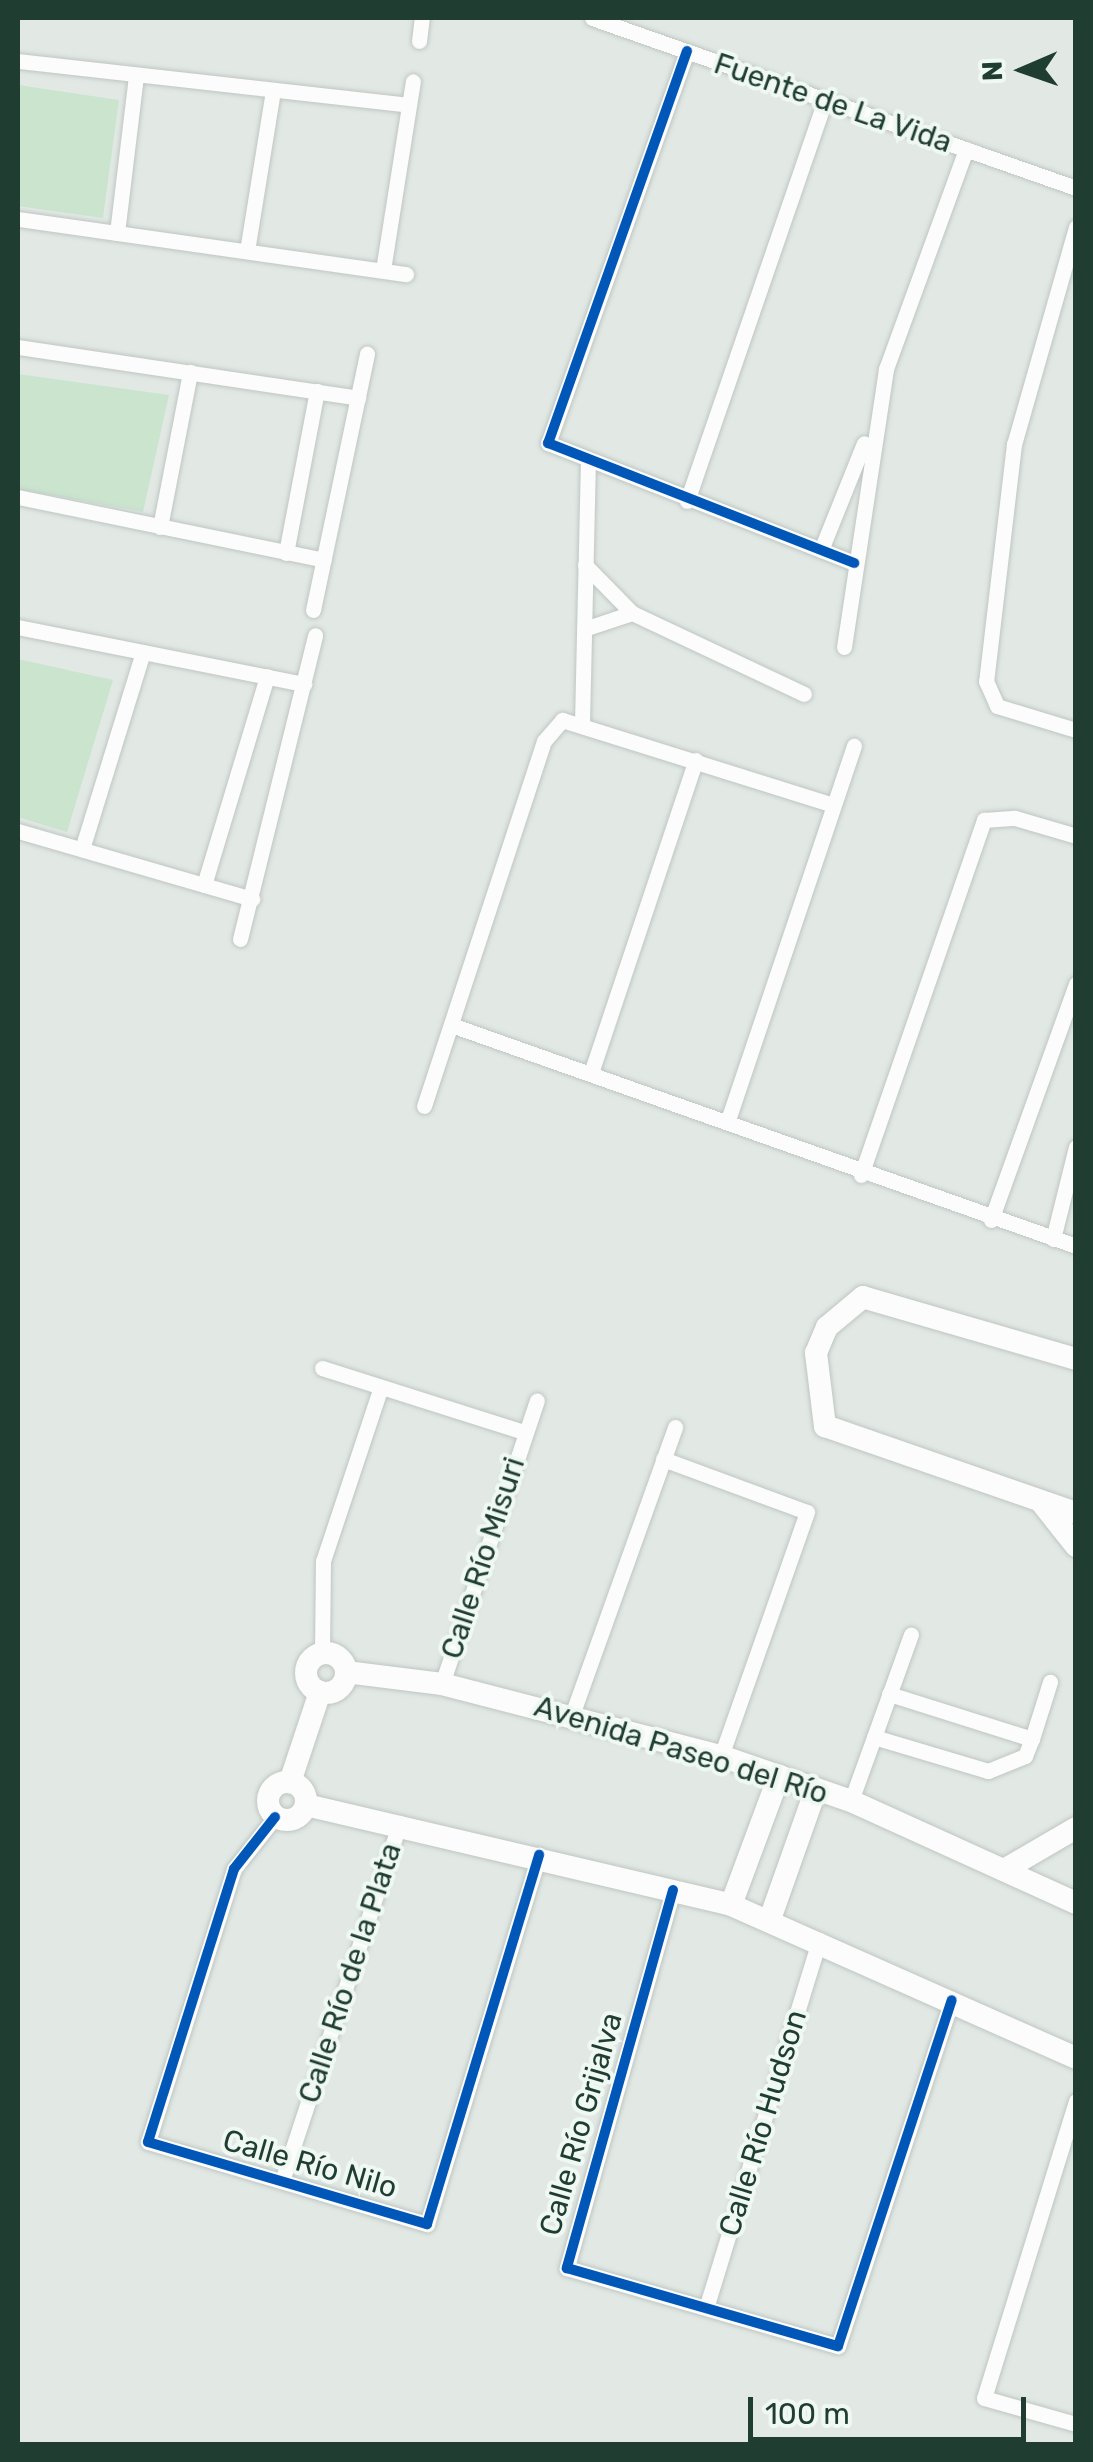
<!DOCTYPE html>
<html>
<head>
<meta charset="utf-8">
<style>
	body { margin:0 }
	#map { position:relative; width:1093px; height:2462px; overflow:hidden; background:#e2e9e5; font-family:Rubik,sans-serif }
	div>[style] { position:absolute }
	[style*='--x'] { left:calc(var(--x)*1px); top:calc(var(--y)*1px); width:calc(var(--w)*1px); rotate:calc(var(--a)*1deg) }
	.green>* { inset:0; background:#cae4ce }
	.roads { filter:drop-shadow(0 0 2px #bfc6c2) drop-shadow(0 0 2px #bfc6c2) }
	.street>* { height:15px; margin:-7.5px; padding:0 7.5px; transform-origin:7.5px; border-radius:7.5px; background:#fbfcfb }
	.secondary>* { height:22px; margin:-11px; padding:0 11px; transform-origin:11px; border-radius:11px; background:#fbfcfb }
	.secondary>.ring { margin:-11px; padding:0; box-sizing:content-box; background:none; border:22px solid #fbfcfb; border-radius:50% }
	.cycleway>* { height:10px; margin:-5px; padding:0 5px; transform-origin:5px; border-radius:5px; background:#0057b8 }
	span { translate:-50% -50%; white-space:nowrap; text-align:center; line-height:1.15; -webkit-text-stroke:8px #f0f8f3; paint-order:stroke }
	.street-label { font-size:30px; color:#1f3d31 }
	.frame { position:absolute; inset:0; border:20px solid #1f3d31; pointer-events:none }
	.north { position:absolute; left:973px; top:20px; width:100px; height:100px; -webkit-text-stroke:8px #f0f8f3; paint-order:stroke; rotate:268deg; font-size:28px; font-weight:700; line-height:40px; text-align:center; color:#1f3d31 }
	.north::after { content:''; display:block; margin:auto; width:35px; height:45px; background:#1f3d31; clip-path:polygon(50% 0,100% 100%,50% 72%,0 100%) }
	.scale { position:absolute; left:748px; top:2397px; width:278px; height:45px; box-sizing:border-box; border:5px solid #1f3d31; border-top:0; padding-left:12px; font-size:30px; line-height:35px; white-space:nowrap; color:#1f3d31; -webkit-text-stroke:8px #f0f8f3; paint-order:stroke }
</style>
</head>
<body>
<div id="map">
	<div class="green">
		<i style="clip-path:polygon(18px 85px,119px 100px,103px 218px,18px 206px)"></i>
		<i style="clip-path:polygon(18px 374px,169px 395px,143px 512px,18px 489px)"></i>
		<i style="clip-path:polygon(18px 659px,113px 680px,67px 832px,18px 817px)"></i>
	</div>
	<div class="roads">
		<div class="street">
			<i style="--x:592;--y:18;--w:513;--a:19.35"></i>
			<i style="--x:419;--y:41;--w:23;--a:-83"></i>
			<i style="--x:687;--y:51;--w:416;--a:109.5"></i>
			<i style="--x:548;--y:443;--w:329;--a:21.4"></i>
			<i style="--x:18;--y:61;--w:393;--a:6.4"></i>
			<i style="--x:18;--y:219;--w:392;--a:8.1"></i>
			<i style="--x:1076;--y:227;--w:226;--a:105.9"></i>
			<i style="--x:1014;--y:444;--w:239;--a:96.7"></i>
			<i style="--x:986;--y:681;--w:27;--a:66"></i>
			<i style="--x:997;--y:706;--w:83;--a:16.9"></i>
			<i style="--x:117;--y:233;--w:159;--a:-83.1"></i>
			<i style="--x:247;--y:251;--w:163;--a:-80.8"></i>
			<i style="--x:383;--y:270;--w:191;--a:-81"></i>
			<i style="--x:18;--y:347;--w:344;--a:8.5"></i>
			<i style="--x:18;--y:497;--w:312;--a:11.6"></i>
			<i style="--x:687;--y:501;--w:424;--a:-71"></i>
			<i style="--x:160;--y:527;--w:158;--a:-79"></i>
			<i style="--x:821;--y:550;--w:115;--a:-68.1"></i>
			<i style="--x:286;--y:553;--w:165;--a:-79.2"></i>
			<i style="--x:585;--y:565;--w:67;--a:45.6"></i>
			<i style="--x:313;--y:610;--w:262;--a:-78.1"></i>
			<i style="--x:18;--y:627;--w:292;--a:11.3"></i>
			<i style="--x:584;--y:629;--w:51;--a:-18.4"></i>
			<i style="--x:632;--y:613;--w:190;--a:25.2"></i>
			<i style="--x:844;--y:647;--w:281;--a:-81.4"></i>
			<i style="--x:886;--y:369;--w:234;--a:-70"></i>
			<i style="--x:582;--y:723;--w:259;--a:-88.7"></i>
			<i style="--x:18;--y:831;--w:244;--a:16.2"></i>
			<i style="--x:82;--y:849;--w:206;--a:-72.8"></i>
			<i style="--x:204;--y:885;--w:218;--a:-73.2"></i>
			<i style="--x:240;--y:939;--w:313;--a:-76.1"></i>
			<i style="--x:457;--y:1027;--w:657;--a:19.48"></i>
			<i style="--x:591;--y:1073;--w:330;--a:-71.5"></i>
			<i style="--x:424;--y:1106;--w:384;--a:-71.8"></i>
			<i style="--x:544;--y:741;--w:28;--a:-49"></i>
			<i style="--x:562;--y:720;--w:284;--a:17.4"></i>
			<i style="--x:728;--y:1120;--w:395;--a:-71.4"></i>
			<i style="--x:861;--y:1175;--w:376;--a:-70.9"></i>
			<i style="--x:984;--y:820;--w:31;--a:-4"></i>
			<i style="--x:1015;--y:818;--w:64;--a:16.4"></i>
			<i style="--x:991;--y:1220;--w:251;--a:-70.2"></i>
			<i style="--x:1053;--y:1239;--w:95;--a:-76"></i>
			<i style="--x:322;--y:1368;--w:212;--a:17.6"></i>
			<i style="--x:663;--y:1459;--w:153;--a:20.2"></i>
			<i style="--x:807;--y:1512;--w:259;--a:109.4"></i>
			<i style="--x:322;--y:1653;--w:92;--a:-89.4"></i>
			<i style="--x:323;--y:1561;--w:183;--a:-71.6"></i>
			<i style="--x:442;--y:1684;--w:299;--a:-71.5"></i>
			<i style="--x:572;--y:1715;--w:306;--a:-70.3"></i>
			<i style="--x:874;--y:1737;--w:119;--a:16.6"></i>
			<i style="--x:988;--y:1771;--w:40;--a:-22"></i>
			<i style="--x:1025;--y:1756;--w:18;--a:-68"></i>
			<i style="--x:1032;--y:1739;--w:150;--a:-162.5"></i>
			<i style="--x:1032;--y:1739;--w:60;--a:-72.5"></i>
			<i style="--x:851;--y:1801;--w:177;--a:-70.2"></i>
			<i style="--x:275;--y:1817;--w:66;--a:128.3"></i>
			<i style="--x:234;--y:1869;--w:286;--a:107.5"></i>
			<i style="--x:148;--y:2142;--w:291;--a:16.4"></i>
			<i style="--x:427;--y:2224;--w:386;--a:-73.1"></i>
			<i style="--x:673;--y:1890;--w:393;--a:105.7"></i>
			<i style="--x:567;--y:2268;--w:282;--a:16.1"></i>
			<i style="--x:838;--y:2346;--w:364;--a:-71.8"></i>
			<i style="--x:1076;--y:2101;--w:311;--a:107.2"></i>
			<i style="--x:984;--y:2398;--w:96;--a:15.8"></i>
			<i style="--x:282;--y:2181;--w:377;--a:-71.8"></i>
			<i style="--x:707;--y:2305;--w:382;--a:-72.9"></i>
		</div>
		<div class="secondary">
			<i style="--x:1076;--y:1359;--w:222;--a:-163.8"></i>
			<i style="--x:863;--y:1297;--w:47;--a:140.2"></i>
			<i style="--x:827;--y:1327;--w:28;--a:113"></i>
			<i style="--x:816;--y:1353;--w:74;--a:83"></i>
			<i style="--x:825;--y:1426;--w:266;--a:19.1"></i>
			<i style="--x:1041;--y:1502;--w:56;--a:51.5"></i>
			<i class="ring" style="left:306px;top:1653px;width:18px;height:18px"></i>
			<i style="--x:346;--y:1672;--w:97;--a:7.1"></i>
			<i style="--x:442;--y:1684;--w:288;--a:14.5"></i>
			<i style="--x:721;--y:1756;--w:138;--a:19.1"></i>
			<i style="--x:851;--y:1801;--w:247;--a:24.4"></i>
			<i class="ring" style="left:268px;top:1782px;width:16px;height:16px"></i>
			<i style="--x:290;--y:1782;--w:95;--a:-71.6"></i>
			<i style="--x:306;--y:1805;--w:437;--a:13.2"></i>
			<i style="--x:731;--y:1905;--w:377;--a:23.9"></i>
			<i style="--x:1004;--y:1870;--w:83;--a:-30.3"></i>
			<i style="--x:731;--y:1905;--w:138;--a:-69.6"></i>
			<i style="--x:770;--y:1919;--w:138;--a:-70.5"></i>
		</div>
	</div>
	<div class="cycleway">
		<i style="--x:687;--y:51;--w:416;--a:109.5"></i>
		<i style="--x:548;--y:443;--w:329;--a:21.4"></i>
		<i style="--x:275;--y:1817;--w:66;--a:128.3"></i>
		<i style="--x:234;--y:1869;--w:286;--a:107.5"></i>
		<i style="--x:148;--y:2142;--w:291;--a:16.4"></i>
		<i style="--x:427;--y:2224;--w:386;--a:-73.1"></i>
		<i style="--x:673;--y:1890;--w:393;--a:105.7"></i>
		<i style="--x:567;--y:2268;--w:282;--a:16.1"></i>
		<i style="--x:838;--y:2346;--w:364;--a:-71.8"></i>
	</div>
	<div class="street-label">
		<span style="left:833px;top:103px;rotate:19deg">Fuente de La Vida</span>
		<span style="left:483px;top:1558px;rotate:-72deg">Calle Río Misuri</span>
		<span style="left:681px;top:1750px;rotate:17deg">Avenida Paseo del Río</span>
		<span style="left:350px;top:1973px;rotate:-72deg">Calle Río de la Plata</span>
		<span style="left:763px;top:2123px;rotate:-73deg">Calle Río Hudson</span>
		<span style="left:581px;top:2124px;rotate:-74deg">Calle Río Grijalva</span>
		<span style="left:310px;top:2164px;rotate:16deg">Calle Río Nilo</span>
	</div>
	<div class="frame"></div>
	<div class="north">N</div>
	<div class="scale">100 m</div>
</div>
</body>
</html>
